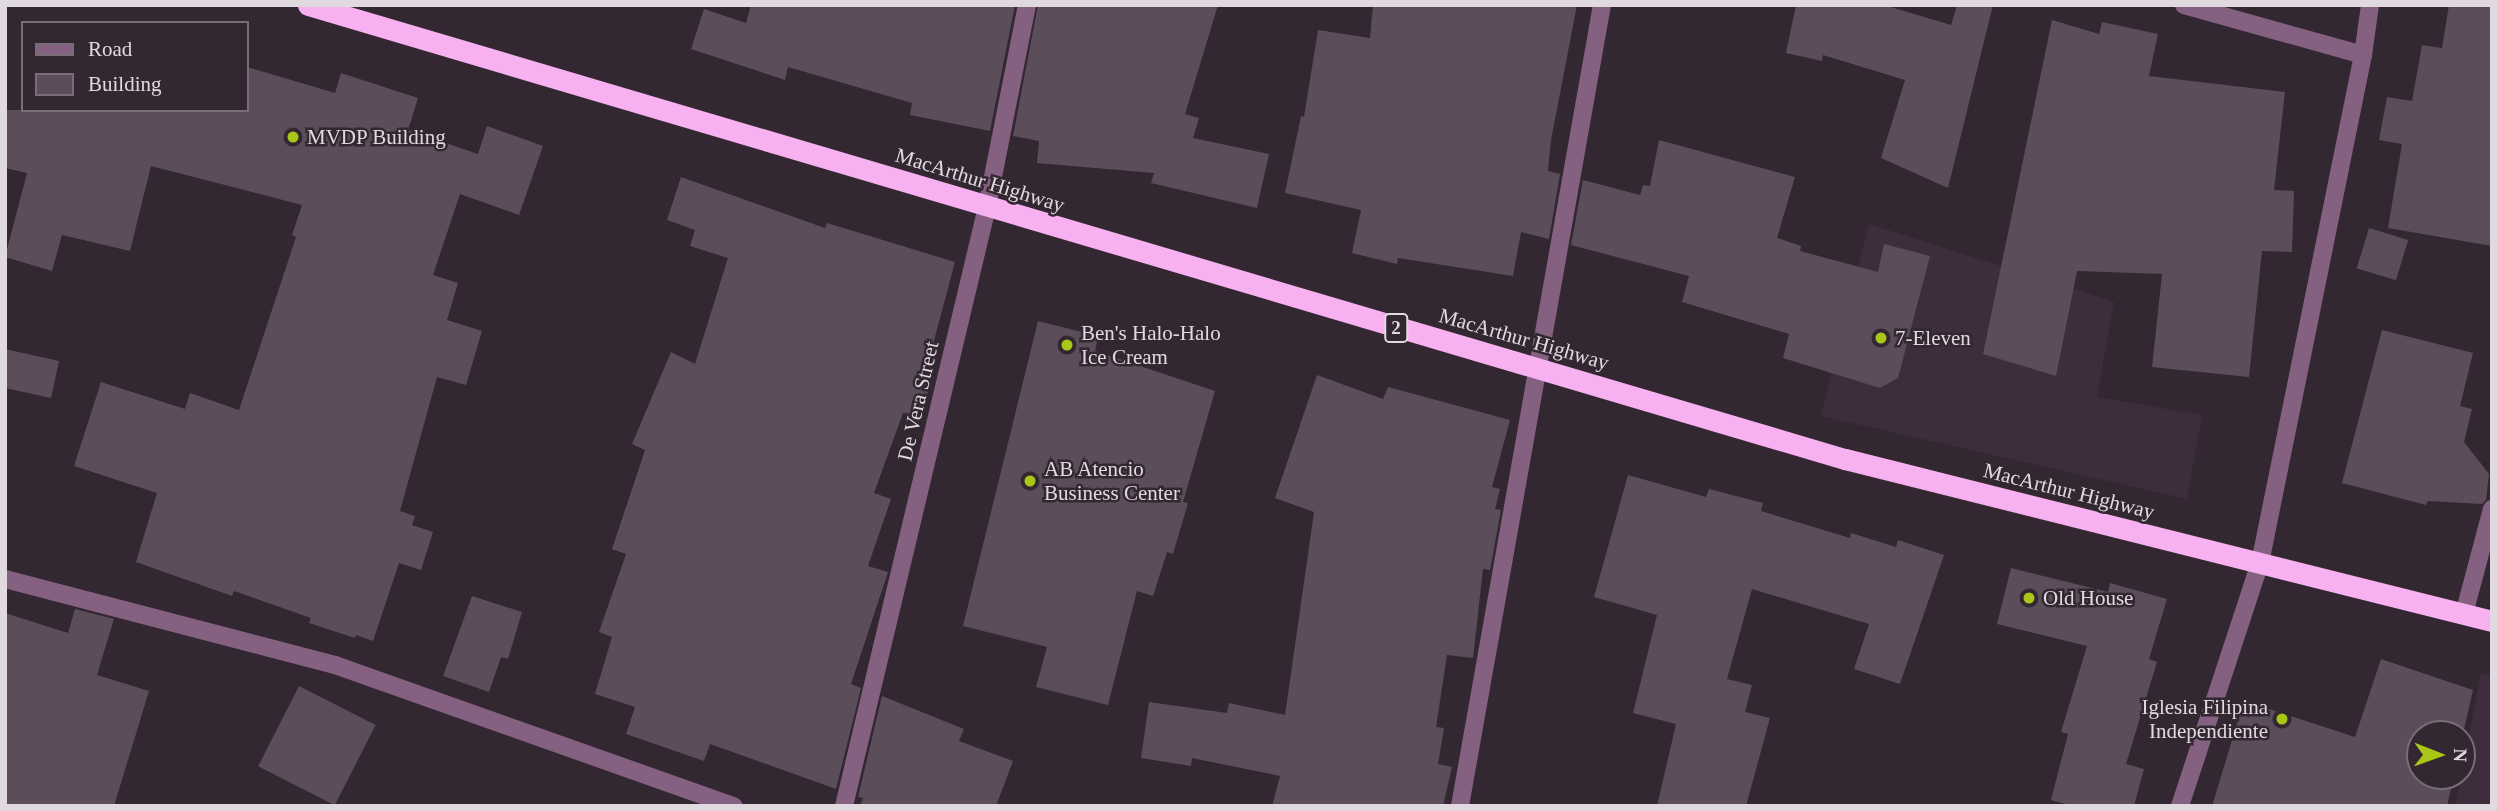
<!DOCTYPE html>
<html>
<head>
<meta charset="utf-8">
<style>
	body { margin:0 }
	#map { position:relative; width:2497px; height:811px; overflow:hidden; background:#332731; font-family:Georgia,serif }
	div>[style] { position:absolute }
	[style*='--x'] { left:calc(var(--x)*1px); top:calc(var(--y)*1px); width:calc(var(--w)*1px); rotate:calc(var(--a)*1deg) }
	.built>* { inset:0; background:#3e2e3d }
	.building>* { inset:0; background:#5b4e5a; transform-origin:0 0 }
	.minor>* { height:18px; margin:-9px; padding:0 9px; transform-origin:9px; border-radius:9px; background:#846181 }
	.highway>* { height:21px; margin:-10.5px; padding:0 10.5px; transform-origin:10.5px; border-radius:10.5px; background:#f7b1f1 }
	.dots>* { width:19px; height:19px; translate:-50% -50%; box-sizing:border-box; border:4px solid #332731; border-radius:50% }
	span { translate:-50% -50%; white-space:nowrap; text-align:center; line-height:1.15; -webkit-text-stroke:5px #332731; paint-order:stroke }
	.shield-label span { padding:2px 5px; background:#332731; border:2px solid; border-radius:5px; -webkit-text-stroke-width:0 }
	.shield-label { font-size:19px; color:#e1d9e0; font-weight:700 }
	.poi-label { font-size:21px; color:#e1d9e0 }
	.left { translate:0 -50%; text-align:left }
	.right { translate:-100% -50%; text-align:right }
	.street-label { font-size:21px; color:#e1d9e0 }
	.frame { position:absolute; inset:0; border:7px solid #e1d9e0; pointer-events:none }
	.legend { position:absolute; left:21px; top:21px; width:228px; height:91px; box-sizing:border-box; background:#332731; border:2px solid #796e77; margin:0; padding:9px 12px; list-style:none; font-size:21px; color:#e1d9e0 }
	.legend li { display:flex; align-items:center; gap:14px; height:35px }
	.legend b { width:35px; border:2px solid #796e77 }
	.north { position:absolute; left:2406px; top:720px; width:70px; height:70px; box-sizing:border-box; background:#332731; border:2px solid #796e77; border-radius:50%; rotate:91deg; font-size:19px; font-weight:700; line-height:28px; text-align:center; color:#e1d9e0 }
	.north::after { content:''; display:block; margin:auto; width:24px; height:32px; background:#aac717; clip-path:polygon(50% 0,100% 100%,50% 72%,0 100%) }
</style>
</head>
<body>
<div id="map">
	<div class="built">
		<i style="clip-path:polygon(1869px 224px,2114px 302px,2097px 397px,2202px 415px,2187px 499px,1821px 416px)"></i>
		<i style="clip-path:polygon(2481px 673px,2492px 675px,2492px 806px,2455px 806px)"></i>
	</div>
	<div class="building">
		<i style="clip-path:polygon(751px 5px,1015px 5px,990px 131px,910px 115px,912px 103px,788px 67px,785px 80px,691px 49px,704px 9px,746px 23px)"></i>
		<i style="clip-path:polygon(1038px 5px,1218px 5px,1185px 114px,1199px 118px,1193px 138px,1269px 154px,1257px 208px,1151px 183px,1154px 173px,1037px 163px,1039px 141px,1013px 136px)"></i>
		<i style="clip-path:polygon(1373px 5px,1577px 5px,1551px 140px,1548px 171px,1560px 174px,1549px 239px,1521px 232px,1513px 276px,1398px 258px,1397px 264px,1352px 253px,1361px 210px,1285px 193px,1301px 116px,1304px 117px,1318px 30px,1370px 38px)"></i>
		<i style="clip-path:polygon(1796px 5px,1884px 5px,1951px 25px,1957px 5px,1993px 5px,1948px 188px,1881px 158px,1905px 80px,1823px 55px,1822px 61px,1786px 53px)"></i>
		<i style="clip-path:polygon(2449px 5px,2492px 5px,2492px 246px,2388px 228px,2402px 144px,2379px 140px,2387px 97px,2412px 101px,2422px 45px,2442px 48px)"></i>
		<i style="clip-path:polygon(2052px 20px,2099px 34px,2102px 22px,2158px 34px,2149px 76px,2285px 92px,2274px 190px,2294px 191px,2292px 252px,2262px 251px,2249px 377px,2152px 367px,2162px 274px,2077px 271px,2056px 376px,1983px 354px)"></i>
		<i style="clip-path:polygon(247px 67px,335px 93px,341px 73px,418px 98px,408px 130px,478px 154px,487px 126px,543px 146px,519px 215px,460px 194px,433px 275px,458px 283px,447px 320px,482px 331px,466px 385px,437px 377px,400px 511px,415px 516px,412px 525px,433px 532px,421px 570px,399px 563px,373px 641px,356px 635px,355px 638px,309px 623px,311px 618px,234px 591px,232px 596px,136px 562px,157px 493px,74px 466px,101px 382px,185px 409px,190px 393px,239px 410px,296px 237px,292px 235px,302px 205px,151px 166px,130px 251px,62px 235px,52px 271px,5px 257px,27px 173px,5px 168px,5px 110px,247px 110px)"></i>
		<i style="clip-path:polygon(1659px 140px,1795px 177px,1777px 238px,1801px 246px,1800px 251px,1878px 272px,1884px 244px,1930px 256px,1898px 378px,1880px 388px,1783px 358px,1789px 334px,1682px 302px,1689px 276px,1571px 245px,1583px 180px,1640px 195px,1643px 185px,1650px 186px)"></i>
		<i style="clip-path:polygon(681px 177px,825px 228px,827px 223px,955px 262px,924px 378px,931px 379px,922px 418px,903px 413px,874px 493px,891px 499px,868px 566px,888px 572px,851px 684px,861px 688px,836px 789px,710px 744px,704px 761px,626px 734px,635px 707px,595px 694px,612px 637px,599px 632px,626px 554px,612px 549px,645px 450px,632px 444px,671px 352px,695px 364px,728px 258px,690px 246px,695px 230px,667px 220px)"></i>
		<i style="left:2369px;top:228px;width:41px;height:42px;rotate:17deg"></i>
		<i style="clip-path:polygon(1038px 321px,1098px 336px,1095px 351px,1215px 391px,1183px 502px,1188px 503px,1173px 554px,1167px 552px,1153px 596px,1137px 591px,1108px 705px,1036px 687px,1047px 647px,963px 626px)"></i>
		<i style="clip-path:polygon(2382px 330px,2473px 353px,2460px 406px,2472px 409px,2464px 442px,2489px 474px,2486px 500px,2482px 504px,2428px 501px,2426px 505px,2342px 483px)"></i>
		<i style="clip-path:polygon(5px 349px,59px 361px,51px 398px,5px 388px)"></i>
		<i style="clip-path:polygon(1317px 375px,1383px 399px,1388px 387px,1510px 420px,1492px 487px,1500px 489px,1495px 509px,1501px 510px,1490px 570px,1483px 569px,1473px 658px,1447px 655px,1436px 727px,1444px 728px,1438px 764px,1452px 767px,1443px 806px,1272px 806px,1280px 776px,1192px 758px,1191px 766px,1141px 758px,1149px 702px,1227px 713px,1229px 703px,1285px 715px,1314px 512px,1275px 498px)"></i>
		<i style="clip-path:polygon(1628px 475px,1706px 497px,1709px 489px,1763px 503px,1761px 511px,1850px 538px,1851px 533px,1896px 547px,1898px 540px,1944px 555px,1900px 684px,1854px 669px,1869px 624px,1752px 589px,1727px 679px,1752px 685px,1745px 712px,1770px 718px,1746px 806px,1657px 806px,1676px 724px,1633px 713px,1657px 615px,1594px 597px)"></i>
		<i style="clip-path:polygon(2011px 568px,2108px 592px,2110px 583px,2167px 599px,2149px 659px,2157px 662px,2126px 764px,2144px 769px,2134px 806px,2072px 806px,2051px 800px,2068px 734px,2061px 732px,2087px 646px,1997px 624px)"></i>
		<i style="clip-path:polygon(472px 596px,522px 612px,508px 659px,501px 657px,489px 692px,443px 676px)"></i>
		<i style="clip-path:polygon(75px 609px,114px 619px,97px 675px,149px 691px,114px 806px,5px 806px,5px 613px,68px 633px)"></i>
		<i style="clip-path:polygon(2381px 659px,2473px 690px,2462px 738px,2462px 734px,2420px 734px,2420px 776px,2454px 776px,2447px 806px,2212px 806px,2244px 701px,2355px 737px)"></i>
		<i style="left:299px;top:686px;width:86px;height:90px;rotate:27deg"></i>
		<i style="clip-path:polygon(882px 696px,964px 729px,959px 741px,1013px 761px,996px 806px,860px 806px,863px 798px,858px 797px)"></i>
	</div>
	<div class="minor">
		<i style="--x:2184;--y:5;--w:186;--a:15.6"></i>
		<i style="--x:5;--y:579;--w:341;--a:14.6"></i>
		<i style="--x:335;--y:665;--w:423;--a:19.5"></i>
		<i style="--x:2464;--y:614;--w:109;--a:-75.1"></i>
		<i style="--x:844;--y:806;--w:616;--a:-76.57"></i>
		<i style="--x:987;--y:207;--w:206;--a:-78.8"></i>
		<i style="--x:1460;--y:806;--w:813;--a:-79.95"></i>
		<i style="--x:2180;--y:806;--w:256;--a:-71.8"></i>
		<i style="--x:2260;--y:563;--w:518;--a:-78.54"></i>
		<i style="--x:2363;--y:55;--w:50;--a:-82"></i>
	</div>
	<div class="highway">
		<i style="--x:308;--y:5;--w:1603;--a:16.46"></i>
		<i style="--x:1845;--y:459;--w:667;--a:14.06"></i>
	</div>
	<div class="dots">
		<i style="left:293px;top:137px;background:#aac717"></i>
		<i style="left:1881px;top:338px;background:#aac717"></i>
		<i style="left:1067px;top:345px;background:#aac717"></i>
		<i style="left:1030px;top:481px;background:#aac717"></i>
		<i style="left:2029px;top:598px;background:#aac717"></i>
		<i style="left:2282px;top:719px;background:#aac717"></i>
	</div>
	<div class="shield-label">
		<span style="left:1396px;top:328px">2</span>
	</div>
	<div class="poi-label">
		<span class="left" style="left:307px;top:137px">MVDP Building</span>
		<span class="left" style="left:1081px;top:345px">Ben's Halo-Halo<br>Ice Cream</span>
		<span class="left" style="left:1895px;top:338px">7-Eleven</span>
		<span class="left" style="left:1044px;top:481px">AB Atencio<br>Business Center</span>
		<span class="left" style="left:2043px;top:598px">Old House</span>
		<span class="right" style="left:2268px;top:719px">Iglesia Filipina<br>Independiente</span>
	</div>
	<div class="street-label">
		<span style="left:980px;top:180px;rotate:17deg">MacArthur Highway</span>
		<span style="left:1524px;top:339px;rotate:16deg">MacArthur Highway</span>
		<span style="left:918px;top:401px;rotate:-77deg">De Vera Street</span>
		<span style="left:2069px;top:491px;rotate:14deg">MacArthur Highway</span>
	</div>
	<div class="frame"></div>
	<ul class="legend">
	<li><b style="height:9px;background:#846181"></b>Road</li>
	<li><b style="height:19px;background:#5b4e5a"></b>Building</li>
	</ul>
	<div class="north">N</div>
</div>
</body>
</html>
